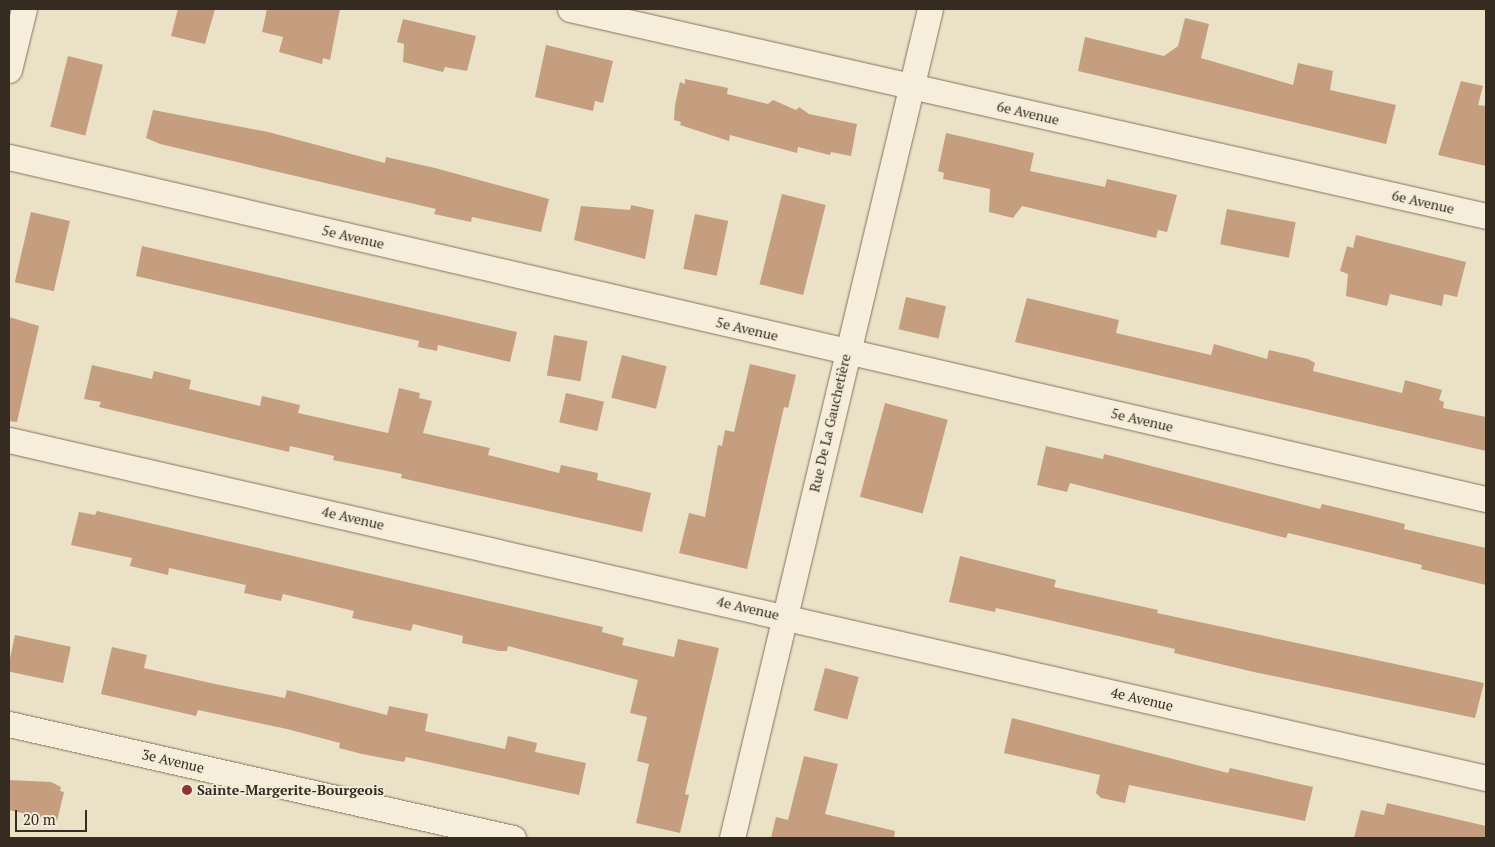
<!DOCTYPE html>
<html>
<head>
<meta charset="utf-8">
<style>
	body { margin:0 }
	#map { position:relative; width:1495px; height:847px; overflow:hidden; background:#eae1c7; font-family:"PT Serif",serif }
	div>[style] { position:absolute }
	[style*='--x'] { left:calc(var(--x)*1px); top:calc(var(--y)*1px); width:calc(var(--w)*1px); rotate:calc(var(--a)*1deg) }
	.building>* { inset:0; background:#c59e80; transform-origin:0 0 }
	.roads { filter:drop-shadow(0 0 1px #84735e) drop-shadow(0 0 1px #84735e) }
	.minor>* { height:25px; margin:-12.5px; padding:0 12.5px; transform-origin:12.5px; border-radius:12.5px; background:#f6eeda }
	.dots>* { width:14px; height:14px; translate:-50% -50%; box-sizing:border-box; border:2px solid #f2ebd6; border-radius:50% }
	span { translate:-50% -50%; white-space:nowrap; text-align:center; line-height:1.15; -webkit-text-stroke:4px #f2ebd6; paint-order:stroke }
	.street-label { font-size:14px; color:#362b20 }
	.poi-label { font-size:14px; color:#362b20; font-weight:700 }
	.left { translate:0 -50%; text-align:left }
	.frame { position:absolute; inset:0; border:10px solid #362b20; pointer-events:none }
	.scale { position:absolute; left:15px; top:810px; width:72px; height:22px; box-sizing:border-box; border:2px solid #362b20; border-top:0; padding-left:6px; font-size:15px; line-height:18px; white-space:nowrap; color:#362b20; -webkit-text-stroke:4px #f2ebd6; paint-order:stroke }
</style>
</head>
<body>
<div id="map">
	<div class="building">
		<i style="clip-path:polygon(178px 9px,215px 9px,205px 44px,171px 36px)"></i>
		<i style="clip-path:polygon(267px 9px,340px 9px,330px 60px,323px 58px,322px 64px,279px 52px,283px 37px,262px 32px)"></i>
		<i style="clip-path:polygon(1185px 18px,1209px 24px,1201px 58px,1293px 85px,1298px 63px,1333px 71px,1330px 90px,1396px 105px,1386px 144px,1078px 71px,1085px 37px,1164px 56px,1178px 46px)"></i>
		<i style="clip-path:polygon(403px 19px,476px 36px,467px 71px,445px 67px,443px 72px,403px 62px,404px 44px,397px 42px)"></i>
		<i style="clip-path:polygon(546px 45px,613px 61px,603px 103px,595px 101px,593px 111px,535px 97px)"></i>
		<i style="left:68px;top:56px;width:36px;height:73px;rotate:14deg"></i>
		<i style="clip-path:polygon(685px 79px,728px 88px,727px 94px,768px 104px,773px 100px,796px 110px,799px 107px,809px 114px,857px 124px,851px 156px,831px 152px,830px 155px,798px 147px,797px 153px,730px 135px,729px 141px,680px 125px,681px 122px,674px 120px,675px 105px,680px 82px,685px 84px)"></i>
		<i style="clip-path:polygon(1461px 81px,1483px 86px,1478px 105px,1486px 106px,1486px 166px,1438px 155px)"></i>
		<i style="clip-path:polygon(153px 110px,268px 132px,385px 163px,386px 157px,435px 168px,549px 199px,541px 232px,472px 217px,471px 222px,434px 214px,436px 209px,160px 144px,146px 138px)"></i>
		<i style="clip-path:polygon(946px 133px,1034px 153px,1030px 171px,1105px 187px,1107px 179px,1177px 195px,1167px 232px,1158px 230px,1156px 238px,1022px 206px,1013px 218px,989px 212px,990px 189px,943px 179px,944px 173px,938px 171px)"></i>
		<i style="left:782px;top:194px;width:45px;height:93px;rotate:14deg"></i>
		<i style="clip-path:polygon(631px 205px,654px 210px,645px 259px,574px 240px,581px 206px,630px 210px)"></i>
		<i style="left:1227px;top:209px;width:70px;height:36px;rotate:11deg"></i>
		<i style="left:31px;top:212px;width:40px;height:72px;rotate:13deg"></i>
		<i style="left:695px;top:214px;width:34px;height:56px;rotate:12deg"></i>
		<i style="clip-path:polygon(1356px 235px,1466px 262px,1457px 297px,1444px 294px,1442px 306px,1390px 294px,1387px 306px,1346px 296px,1348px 274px,1340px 271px,1347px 246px,1353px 248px)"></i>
		<i style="clip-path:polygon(142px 246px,517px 332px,510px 362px,438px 345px,437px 351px,418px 347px,419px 341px,136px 276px)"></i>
		<i style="left:906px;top:297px;width:41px;height:33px;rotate:13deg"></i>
		<i style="clip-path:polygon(1027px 298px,1119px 320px,1116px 333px,1211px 355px,1214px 344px,1267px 359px,1269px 350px,1308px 359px,1315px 363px,1313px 371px,1402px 393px,1405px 380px,1442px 390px,1439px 400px,1444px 402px,1443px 408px,1486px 417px,1486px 451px,1015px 342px)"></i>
		<i style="clip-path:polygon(9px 317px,39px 326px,17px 422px,9px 421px)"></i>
		<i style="left:554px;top:335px;width:34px;height:41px;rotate:10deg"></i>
		<i style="left:622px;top:355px;width:46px;height:44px;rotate:14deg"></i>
		<i style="clip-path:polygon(750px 364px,796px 375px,788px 408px,784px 407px,747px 569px,679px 553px,689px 513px,705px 517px,718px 445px,722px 446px,725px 430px,734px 432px)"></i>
		<i style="clip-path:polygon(92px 365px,152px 379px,154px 371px,191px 380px,189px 389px,260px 406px,262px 396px,300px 405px,298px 413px,388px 433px,399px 388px,420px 393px,419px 398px,432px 401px,423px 433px,490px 448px,488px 455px,559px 473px,561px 465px,598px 473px,597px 480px,651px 493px,642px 532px,401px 478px,402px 474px,333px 460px,334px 456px,290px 446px,289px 452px,99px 407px,101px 402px,84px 399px)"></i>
		<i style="left:566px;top:393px;width:39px;height:30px;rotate:13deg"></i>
		<i style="left:885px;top:403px;width:65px;height:97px;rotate:15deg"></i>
		<i style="clip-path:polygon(1046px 446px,1103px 459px,1104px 454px,1320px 509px,1322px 504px,1364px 514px,1405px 524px,1404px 529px,1486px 548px,1486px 585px,1421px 569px,1422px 565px,1288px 533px,1286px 538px,1070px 483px,1067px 492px,1037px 485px)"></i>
		<i style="clip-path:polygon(97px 511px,603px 627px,602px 632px,624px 638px,622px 645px,674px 657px,678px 639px,719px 648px,685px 794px,689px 795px,680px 833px,636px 823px,649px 764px,637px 761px,647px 717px,630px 713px,638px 680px,508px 646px,507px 651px,499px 651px,462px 643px,463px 636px,413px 624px,411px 631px,352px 618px,354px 611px,283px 594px,281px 601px,244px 593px,246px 585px,169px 568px,168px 575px,130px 566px,132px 558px,71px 545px,79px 512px,95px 515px)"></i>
		<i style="clip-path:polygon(960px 556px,1056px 580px,1054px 587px,1158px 610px,1157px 613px,1484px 683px,1475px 718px,1254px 672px,1174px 653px,1175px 649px,996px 608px,995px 612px,949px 602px)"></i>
		<i style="left:15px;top:635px;width:57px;height:37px;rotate:12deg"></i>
		<i style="clip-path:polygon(112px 647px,147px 655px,144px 668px,215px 684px,285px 698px,287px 690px,387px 715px,389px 706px,428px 714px,425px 731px,505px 749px,508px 736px,537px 743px,535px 752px,586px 763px,579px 795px,406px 757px,404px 762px,362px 754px,339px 748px,340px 743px,287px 729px,198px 710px,196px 716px,101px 694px)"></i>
		<i style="left:825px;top:668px;width:35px;height:44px;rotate:15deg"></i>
		<i style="clip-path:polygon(1012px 718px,1228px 773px,1230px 768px,1313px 787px,1305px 821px,1129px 785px,1125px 803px,1101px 798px,1096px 793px,1100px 775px,1004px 753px)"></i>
		<i style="clip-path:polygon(804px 756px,838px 764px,825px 814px,895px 831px,894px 838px,771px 838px,776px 817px,788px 820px)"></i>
		<i style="clip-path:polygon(9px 780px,51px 782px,61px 787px,60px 791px,64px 792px,57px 821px,9px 810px)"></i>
		<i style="clip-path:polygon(1387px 803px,1486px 826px,1486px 838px,1354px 838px,1361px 810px,1384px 815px)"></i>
	</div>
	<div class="roads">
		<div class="minor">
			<i style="--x:570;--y:9;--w:939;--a:12.73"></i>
			<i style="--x:9;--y:70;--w:63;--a:-76.2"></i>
			<i style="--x:9;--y:157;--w:1516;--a:13.04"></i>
			<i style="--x:9;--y:440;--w:1515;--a:12.89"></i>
			<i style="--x:9;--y:724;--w:517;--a:12.75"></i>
			<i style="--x:732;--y:838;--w:852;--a:-76.57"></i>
		</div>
	</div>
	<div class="dots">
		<i style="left:187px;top:790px;background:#8e3533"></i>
	</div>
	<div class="street-label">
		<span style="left:1028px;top:113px;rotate:13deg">6e Avenue</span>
		<span style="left:1423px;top:202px;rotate:13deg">6e Avenue</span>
		<span style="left:353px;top:237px;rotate:13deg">5e Avenue</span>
		<span style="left:747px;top:329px;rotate:13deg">5e Avenue</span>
		<span style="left:1142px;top:420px;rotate:13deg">5e Avenue</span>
		<span style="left:830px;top:423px;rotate:-77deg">Rue De La Gauchetière</span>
		<span style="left:353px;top:518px;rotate:13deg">4e Avenue</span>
		<span style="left:748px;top:608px;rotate:13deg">4e Avenue</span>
		<span style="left:1142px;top:699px;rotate:13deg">4e Avenue</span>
		<span style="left:173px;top:761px;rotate:13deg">3e Avenue</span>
	</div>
	<div class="poi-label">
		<span class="left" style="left:197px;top:790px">Sainte-Margerite-Bourgeois</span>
	</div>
	<div class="frame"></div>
	<div class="scale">20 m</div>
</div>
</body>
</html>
